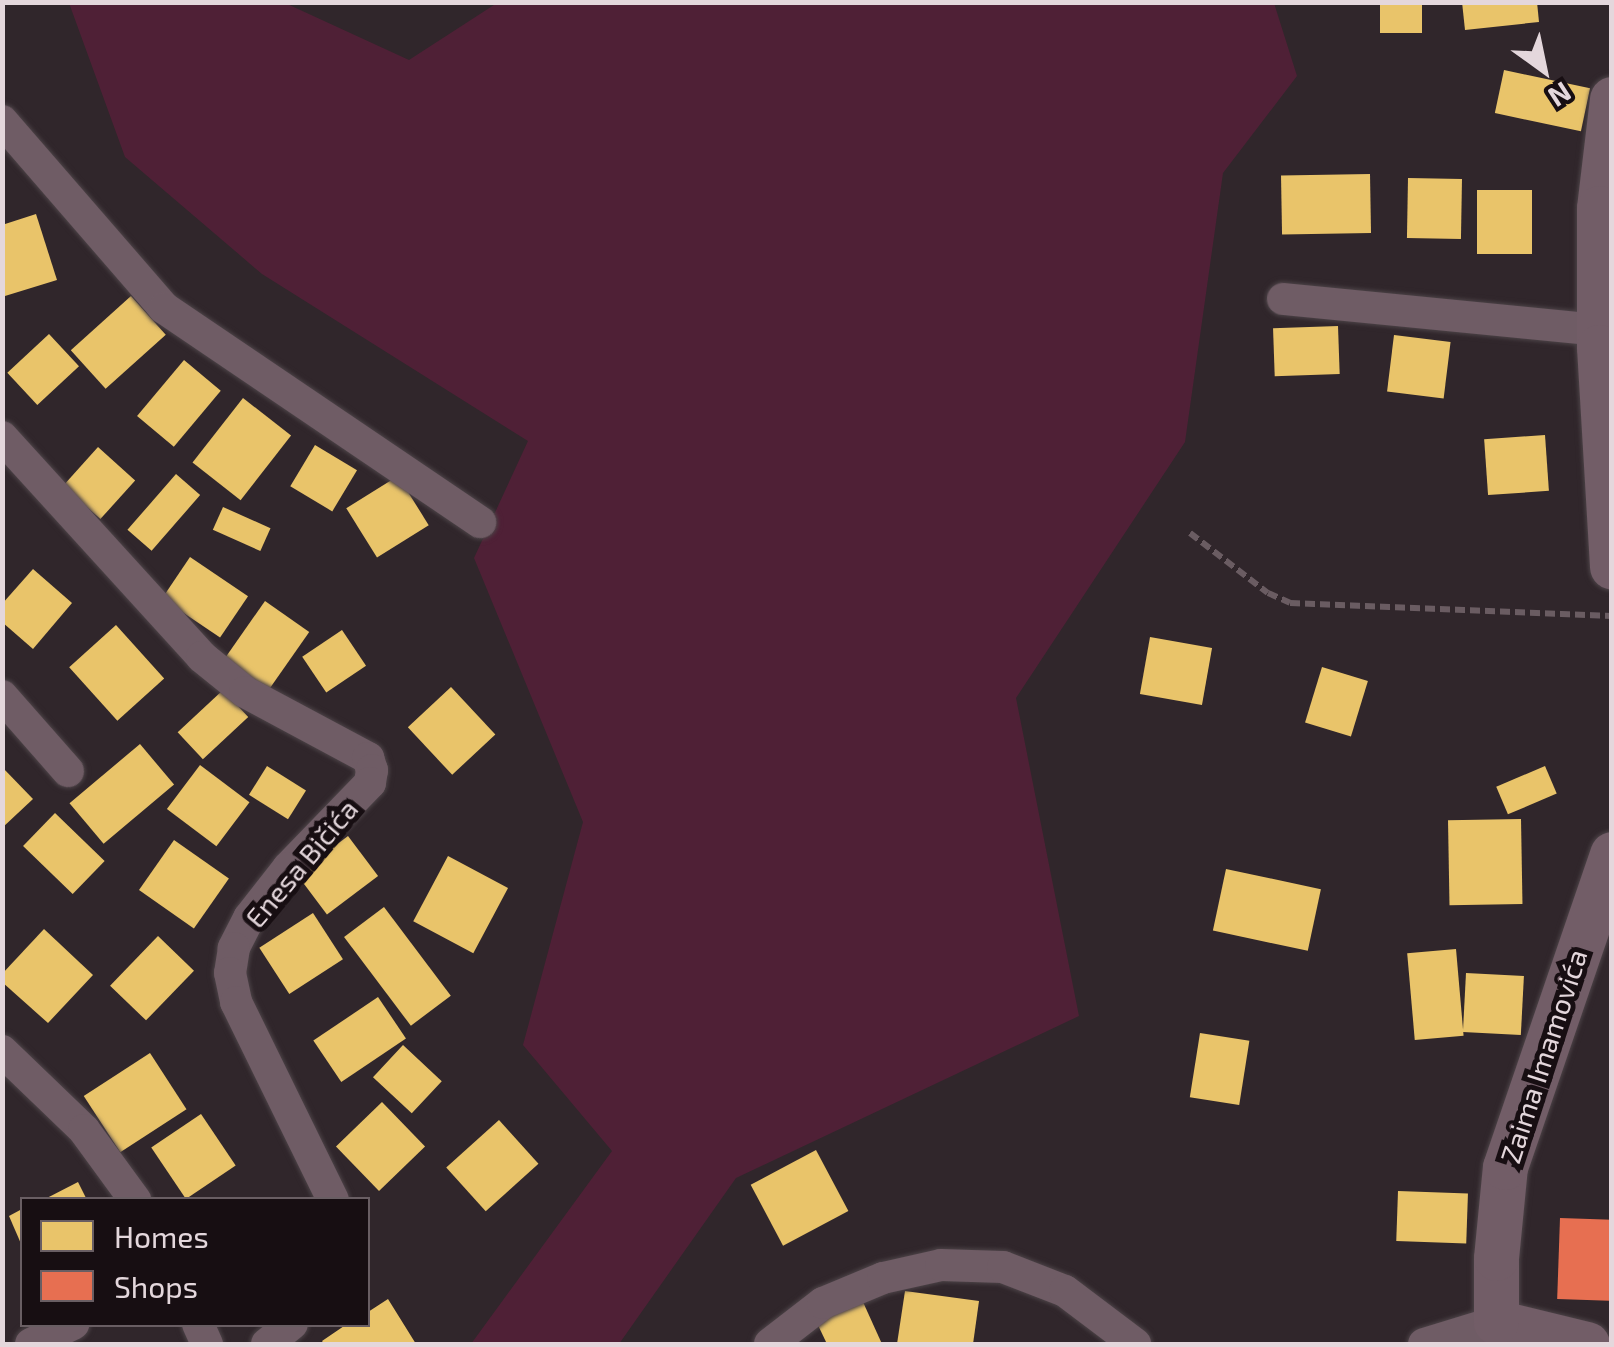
<!DOCTYPE html>
<html>
<head>
<meta charset="utf-8">
<style>
	body { margin:0 }
	#map { position:relative; width:1614px; height:1347px; overflow:hidden; background:#30262b; font-family:"Exo 2",sans-serif }
	div>[style] { position:absolute }
	[style*='--x'] { left:calc(var(--x)*1px); top:calc(var(--y)*1px); width:calc(var(--w)*1px); rotate:calc(var(--a)*1deg) }
	.green>* { inset:0; background:#4f2036 }
	.homes>* { inset:0; background:#e9c46a; transform-origin:0 0 }
	.shops>* { inset:0; background:#e76f51; transform-origin:0 0 }
	.path>* { height:6px; margin-top:-3px; transform-origin:0; background:repeating-linear-gradient(90deg,#6a5c62 0 10px,transparent 0 15px) }
	.roads { filter:drop-shadow(0 0 2px #4c4347) drop-shadow(0 0 2px #4c4347) }
	.street>* { height:32px; margin:-16px; padding:0 16px; transform-origin:16px; border-radius:16px; background:#6f5c65 }
	.secondary>* { height:45px; margin:-22.5px; padding:0 22.5px; transform-origin:22.5px; border-radius:22.5px; background:#725d67 }
	span { translate:-50% -50%; white-space:nowrap; text-align:center; line-height:1.15; -webkit-text-stroke:10px #170e12; paint-order:stroke }
	.street-label { font-size:28px; color:#e4d7dc }
	.frame { position:absolute; inset:0; border:5px solid #e4d7dc; pointer-events:none }
	.legend { position:absolute; left:20px; top:1197px; width:350px; height:130px; box-sizing:border-box; background:#170e12; border:2px solid #695e63; margin:0; padding:12px 18px; list-style:none; font-size:30px; color:#e4d7dc }
	.legend li { display:flex; align-items:center; gap:20px; height:50px }
	.legend b { width:50px; border:2px solid #695e63 }
	.north { position:absolute; left:1494px; top:20px; width:100px; height:100px; -webkit-text-stroke:8px #170e12; paint-order:stroke; rotate:147deg; font-size:28px; font-weight:700; line-height:40px; text-align:center; color:#e4d7dc }
	.north::after { content:''; display:block; margin:auto; width:35px; height:45px; background:#e4d7dc; clip-path:polygon(50% 0,100% 100%,50% 72%,0 100%) }
</style>
</head>
<body>
<div id="map">
	<div class="green">
		<i style="clip-path:polygon(69px 3px,285px 3px,409px 60px,497px 3px,1274px 3px,1297px 76px,1223px 173px,1185px 442px,1016px 698px,1079px 1016px,736px 1178px,619px 1344px,471px 1344px,612px 1151px,523px 1045px,583px 822px,474px 558px,528px 441px,262px 274px,125px 157px)"></i>
	</div>
	<div class="homes">
		<i style="left:1380px;top:2px;width:42px;height:31px"></i>
		<i style="clip-path:polygon(1462px 2px,1537px 2px,1539px 22px,1465px 30px)"></i>
		<i style="left:1504px;top:70px;width:88px;height:44px;rotate:12deg"></i>
		<i style="left:1370px;top:174px;width:59px;height:89px;rotate:89deg"></i>
		<i style="left:1408px;top:178px;width:54px;height:60px;rotate:1deg"></i>
		<i style="left:1477px;top:190px;width:55px;height:64px"></i>
		<i style="clip-path:polygon(36px 214px,57px 280px,5px 296px,2px 225px)"></i>
		<i style="left:131px;top:296px;width:52px;height:81px;rotate:48deg"></i>
		<i style="left:1338px;top:326px;width:48px;height:65px;rotate:88deg"></i>
		<i style="left:49px;top:334px;width:44px;height:57px;rotate:47deg"></i>
		<i style="left:1394px;top:335px;width:57px;height:57px;rotate:7deg"></i>
		<i style="left:184px;top:360px;width:48px;height:73px;rotate:40deg"></i>
		<i style="left:243px;top:398px;width:61px;height:82px;rotate:38deg"></i>
		<i style="left:1545px;top:435px;width:56px;height:61px;rotate:86deg"></i>
		<i style="left:315px;top:445px;width:49px;height:48px;rotate:31deg"></i>
		<i style="left:98px;top:447px;width:50px;height:52px;rotate:42deg"></i>
		<i style="left:176px;top:474px;width:32px;height:74px;rotate:41deg"></i>
		<i style="left:398px;top:476px;width:58px;height:61px;rotate:58deg"></i>
		<i style="left:223px;top:507px;width:52px;height:25px;rotate:24deg"></i>
		<i style="left:190px;top:557px;width:70px;height:50px;rotate:34deg"></i>
		<i style="clip-path:polygon(33px 569px,72px 603px,33px 649px,2px 622px,2px 604px)"></i>
		<i style="left:265px;top:601px;width:54px;height:76px;rotate:35deg"></i>
		<i style="left:116px;top:625px;width:72px;height:63px;rotate:48deg"></i>
		<i style="left:342px;top:630px;width:43px;height:48px;rotate:56deg"></i>
		<i style="left:1150px;top:637px;width:63px;height:58px;rotate:10deg"></i>
		<i style="left:1322px;top:667px;width:48px;height:58px;rotate:17deg"></i>
		<i style="left:451px;top:687px;width:65px;height:59px;rotate:47deg"></i>
		<i style="left:223px;top:690px;width:37px;height:62px;rotate:47deg"></i>
		<i style="left:140px;top:744px;width:53px;height:92px;rotate:50deg"></i>
		<i style="left:200px;top:765px;width:62px;height:55px;rotate:37deg"></i>
		<i style="left:267px;top:766px;width:46px;height:34px;rotate:32deg"></i>
		<i style="left:1545px;top:766px;width:30px;height:53px;rotate:67deg"></i>
		<i style="clip-path:polygon(2px 767px,33px 799px,2px 828px)"></i>
		<i style="left:55px;top:813px;width:69px;height:46px;rotate:44deg"></i>
		<i style="left:1521px;top:819px;width:85px;height:73px;rotate:89deg"></i>
		<i style="left:348px;top:836px;width:50px;height:64px;rotate:53deg"></i>
		<i style="left:174px;top:840px;width:67px;height:61px;rotate:35deg"></i>
		<i style="left:448px;top:856px;width:68px;height:74px;rotate:28deg"></i>
		<i style="left:1226px;top:869px;width:97px;height:63px;rotate:12deg"></i>
		<i style="left:384px;top:907px;width:111px;height:50px;rotate:53deg"></i>
		<i style="left:313px;top:913px;width:55px;height:64px;rotate:57deg"></i>
		<i style="clip-path:polygon(44px 929px,93px 975px,48px 1023px,2px 982px,2px 974px)"></i>
		<i style="left:158px;top:936px;width:50px;height:69px;rotate:44deg"></i>
		<i style="left:1456px;top:949px;width:87px;height:49px;rotate:85deg"></i>
		<i style="left:1466px;top:973px;width:58px;height:59px;rotate:3deg"></i>
		<i style="left:378px;top:997px;width:50px;height:78px;rotate:56deg"></i>
		<i style="left:1200px;top:1033px;width:50px;height:65px;rotate:9deg"></i>
		<i style="left:403px;top:1045px;width:53px;height:44px;rotate:43deg"></i>
		<i style="left:150px;top:1053px;width:67px;height:79px;rotate:57deg"></i>
		<i style="left:382px;top:1102px;width:62px;height:64px;rotate:46deg"></i>
		<i style="left:201px;top:1114px;width:62px;height:60px;rotate:56deg"></i>
		<i style="left:499px;top:1120px;width:59px;height:71px;rotate:48deg"></i>
		<i style="left:816px;top:1150px;width:69px;height:74px;rotate:62deg"></i>
		<i style="clip-path:polygon(78px 1182px,87px 1200px,43px 1200px)"></i>
		<i style="left:1398px;top:1191px;width:70px;height:50px;rotate:2deg"></i>
		<i style="clip-path:polygon(22px 1209px,22px 1246px,9px 1216px)"></i>
		<i style="clip-path:polygon(905px 1291px,979px 1301px,973px 1344px,897px 1344px)"></i>
		<i style="clip-path:polygon(388px 1299px,416px 1344px,324px 1344px,322px 1341px,347px 1324px,368px 1324px,368px 1312px)"></i>
		<i style="clip-path:polygon(863px 1302px,882px 1344px,827px 1344px,817px 1323px)"></i>
	</div>
	<div class="shops">
		<i style="left:1560px;top:1218px;width:52px;height:81px;rotate:2deg"></i>
	</div>
	<div class="path">
		<i style="--x:1190;--y:533;--w:98;--a:37.6"></i>
		<i style="--x:1268;--y:593;--w:24;--a:24"></i>
		<i style="--x:1290;--y:603;--w:322;--a:2.3"></i>
	</div>
	<div class="roads">
		<div class="street">
			<i style="--x:2;--y:121;--w:247;--a:49.1"></i>
			<i style="--x:164;--y:308;--w:382;--a:34.1"></i>
			<i style="--x:1283;--y:299;--w:318;--a:5.6"></i>
			<i style="--x:2;--y:437;--w:297;--a:47.7"></i>
			<i style="--x:202;--y:657;--w:55;--a:39.1"></i>
			<i style="--x:245;--y:692;--w:140;--a:28.2"></i>
			<i style="--x:368;--y:758;--w:13;--a:72"></i>
			<i style="--x:372;--y:770;--w:13;--a:99"></i>
			<i style="--x:370;--y:783;--w:118;--a:134"></i>
			<i style="--x:288;--y:868;--w:63;--a:128"></i>
			<i style="--x:249;--y:918;--w:34;--a:117"></i>
			<i style="--x:234;--y:948;--w:25;--a:99"></i>
			<i style="--x:230;--y:973;--w:30;--a:78"></i>
			<i style="--x:236;--y:1002;--w:220;--a:63.9"></i>
			<i style="--x:2;--y:696;--w:100;--a:48.7"></i>
			<i style="--x:2;--y:1051;--w:114;--a:43.9"></i>
			<i style="--x:84;--y:1130;--w:87;--a:53.9"></i>
			<i style="--x:198;--y:1324;--w:22;--a:66"></i>
			<i style="--x:31;--y:1344;--w:47;--a:-25.5"></i>
			<i style="--x:267;--y:1344;--w:32;--a:-39"></i>
			<i style="--x:770;--y:1344;--w:67;--a:-37.7"></i>
			<i style="--x:823;--y:1303;--w:65;--a:-22.6"></i>
			<i style="--x:883;--y:1278;--w:59;--a:-12.6"></i>
			<i style="--x:941;--y:1265;--w:62;--a:1.8"></i>
			<i style="--x:1003;--y:1267;--w:66;--a:21.2"></i>
			<i style="--x:1065;--y:1291;--w:88;--a:37.1"></i>
			<i style="--x:1424;--y:1344;--w:75;--a:-17"></i>
		</div>
		<div class="secondary">
			<i style="--x:1612;--y:99;--w:110;--a:96.8"></i>
			<i style="--x:1599;--y:208;--w:139;--a:90"></i>
			<i style="--x:1599;--y:347;--w:220;--a:86.6"></i>
			<i style="--x:1587;--y:1344;--w:94;--a:-166.4"></i>
			<i style="--x:1496;--y:1322;--w:64;--a:-90"></i>
			<i style="--x:1496;--y:1258;--w:91;--a:-84.4"></i>
			<i style="--x:1505;--y:1167;--w:331;--a:-71.1"></i>
		</div>
	</div>
	<div class="street-label">
		<span style="left:301px;top:863px;rotate:-50deg">Enesa Bičića</span>
		<span style="left:1543px;top:1056px;rotate:-72deg">Zaima Imamovića</span>
	</div>
	<div class="frame"></div>
	<ul class="legend">
	<li><b style="height:28px;background:#e9c46a"></b>Homes</li>
	<li><b style="height:28px;background:#e76f51"></b>Shops</li>
	</ul>
	<div class="north">N</div>
</div>
</body>
</html>
